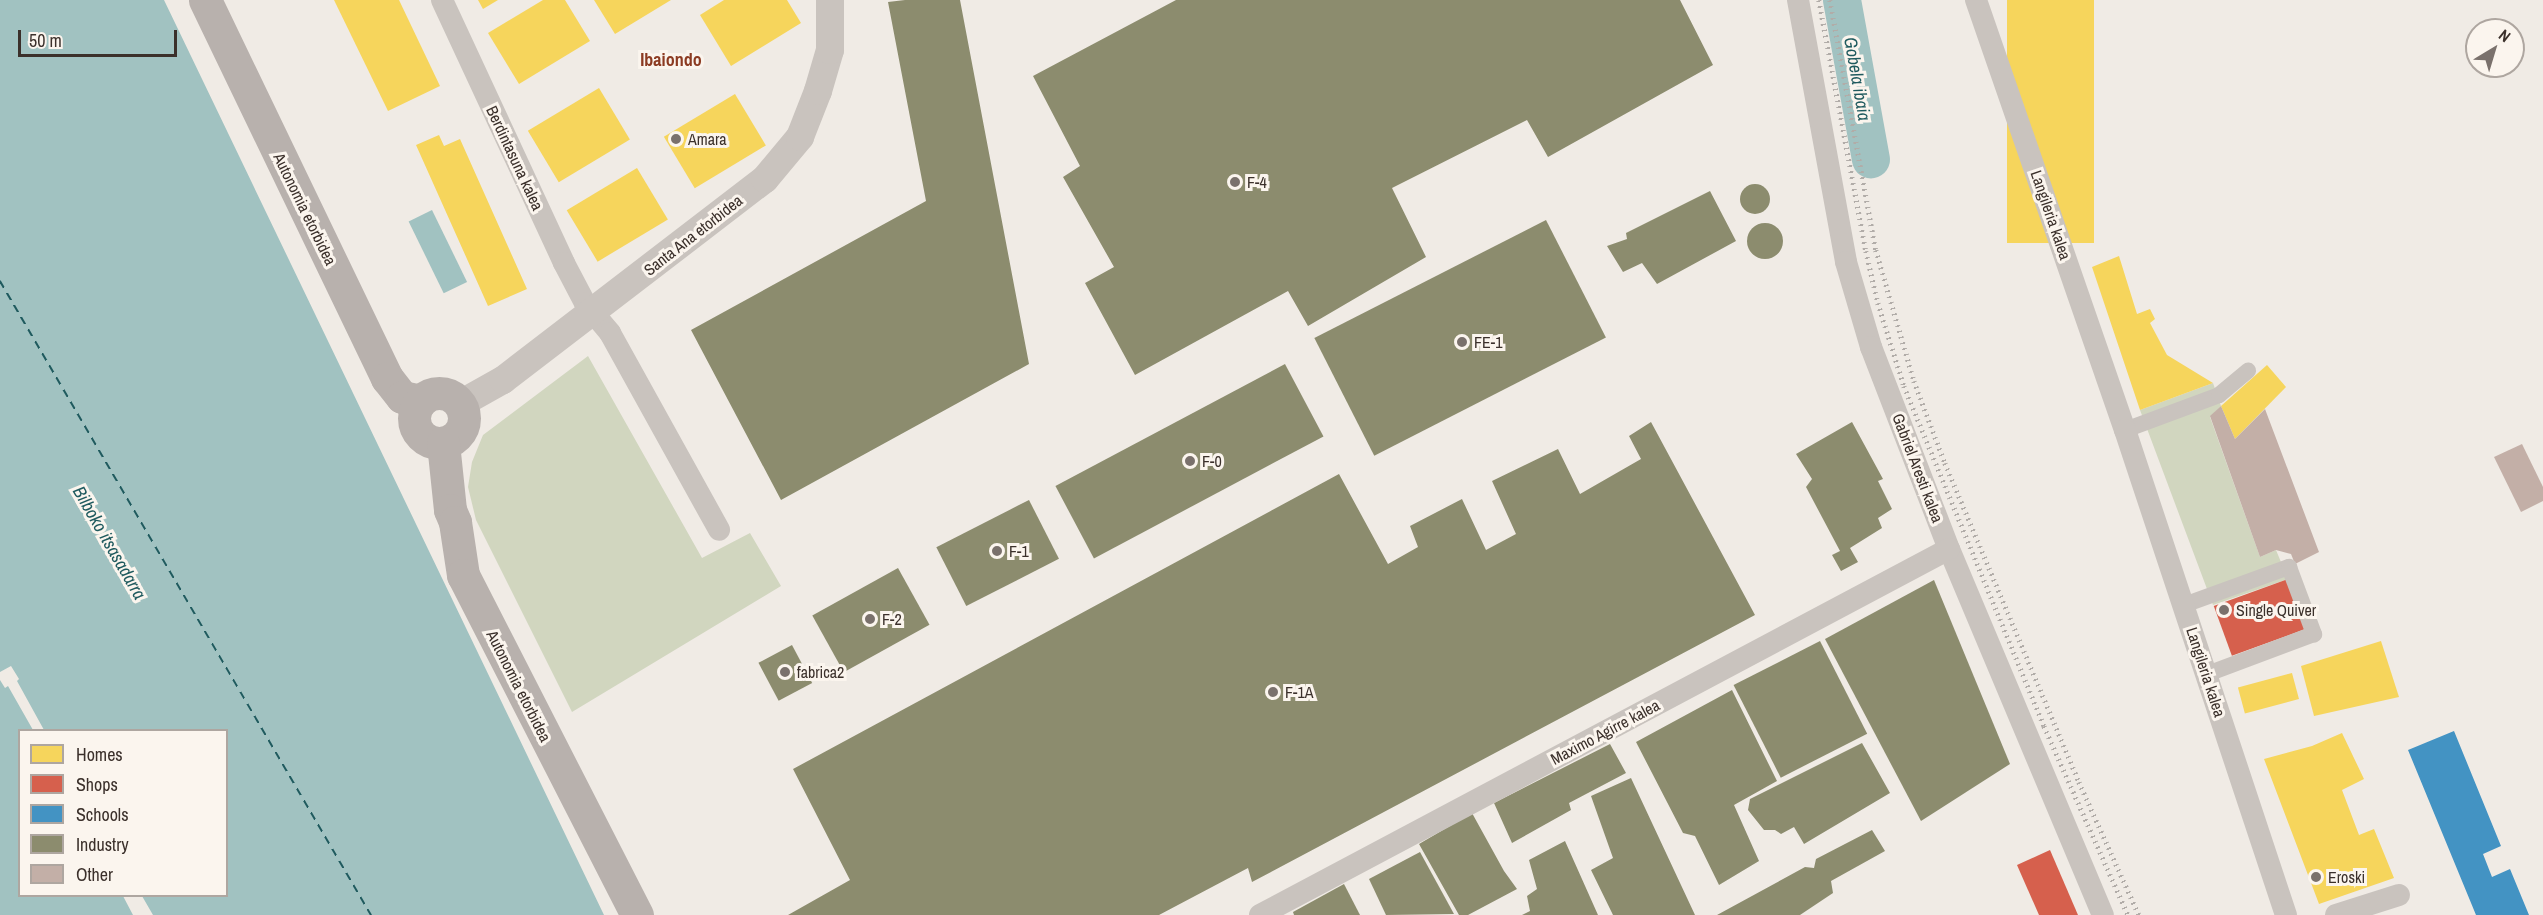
<!DOCTYPE html>
<html>
<head>
<meta charset="utf-8">
<style>
	body { margin:0 }
	#map { position:relative; width:2543px; height:915px; overflow:hidden; background:#f0ebe5; font-family:"Archivo Narrow",sans-serif }
	div>[style] { position:absolute }
	[style*='--x'] { left:calc(var(--x)*1px); top:calc(var(--y)*1px); width:calc(var(--w)*1px); rotate:calc(var(--a)*1deg) }
	.green>* { inset:0; background:#d1d6bf }
	.water>* { inset:0; background:#a1c2c1; transform-origin:0 0 }
	.homes>* { inset:0; background:#f6d55c; transform-origin:0 0 }
	.shops>* { inset:0; background:#d6604d; transform-origin:0 0 }
	.schools>* { inset:0; background:#4393c3 }
	.industry>* { inset:0; background:#8c8c6e; transform-origin:0 0 }
	.round { border-radius:50% }
	.river>* { height:38px; margin:-19px; padding:0 19px; transform-origin:19px; border-radius:19px; background:#a1c2c1 }
	.ferry>* { height:1.5px; margin-top:-0.75px; transform-origin:0; background:repeating-linear-gradient(90deg,#1f5a5e 0 8px,transparent 0 14px) }
	.building>* { inset:0; background:#c3afa7 }
	.pedestrian>* { height:16px; margin:-8px; padding:0 8px; transform-origin:8px; border-radius:8px; background:#c9c3be }
	.minor>* { height:22px; margin:-11px; padding:0 11px; transform-origin:11px; border-radius:11px; background:#c9c3be }
	.tertiary>* { height:28px; margin:-14px; padding:0 14px; transform-origin:14px; border-radius:14px; background:#c9c3be }
	.primary>* { height:33px; margin:-16.5px; padding:0 16.5px; transform-origin:16.5px; border-radius:16.5px; background:#b8b1ad }
	.primary>.ring { margin:-16.5px; padding:0; box-sizing:content-box; background:none; border:33px solid #b8b1ad; border-radius:50% }
	.rail>* { height:4.5px; margin-top:-2.25px; transform-origin:0; background:repeating-linear-gradient(90deg,#b1aca8 0 1.5px,transparent 0 6px) }
	.dots>* { width:16px; height:16px; translate:-50% -50%; box-sizing:border-box; border:3px solid #fbf5ee; border-radius:50% }
	span { translate:-50% -50%; white-space:nowrap; text-align:center; line-height:1.15; -webkit-text-stroke:6px #fbf5ee; paint-order:stroke }
	.poi-label { font-size:16px; color:#3b302b }
	.left { translate:0 -50%; text-align:left }
	.street-label { font-size:16px; color:#3b302b }
	.neighbourhood-label { font-size:18px; color:#8c3b22; font-weight:700 }
	.water-label { font-size:18px; color:#1f5a5e; font-style:italic }
	.legend { position:absolute; left:18px; top:729px; width:210px; height:168px; box-sizing:border-box; background:#fbf5ee; border:2px solid #aea6a0; margin:0; padding:8px 10px; list-style:none; font-size:18px; color:#3b302b }
	.legend li { display:flex; align-items:center; gap:12px; height:30px }
	.legend b { width:30px; border:2px solid #aea6a0 }
	.north { position:absolute; left:2465px; top:18px; width:60px; height:60px; box-sizing:border-box; background:#fbf5ee; border:2px solid #aea6a0; border-radius:50%; rotate:38deg; font-size:16px; font-weight:700; line-height:24px; text-align:center; color:#3b302b }
	.north::after { content:''; display:block; margin:auto; width:21px; height:27px; background:#7a716c; clip-path:polygon(50% 0,100% 100%,50% 72%,0 100%) }
	.scale { position:absolute; left:18px; top:30px; width:159px; height:27px; box-sizing:border-box; border:3px solid #3b302b; border-top:0; padding-left:8px; font-size:18px; line-height:21px; white-space:nowrap; color:#3b302b; -webkit-text-stroke:4px #fbf5ee; paint-order:stroke }
</style>
</head>
<body>
<div id="map">
	<div class="green">
		<i style="clip-path:polygon(588px 356px,702px 558px,750px 533px,781px 586px,572px 712px,476px 520px,468px 487px,472px 462px,483px 435px)"></i>
		<i style="clip-path:polygon(2213px 383px,2221px 406px,2210px 417px,2260px 557px,2276px 550px,2288px 579px,2213px 605px,2140px 410px)"></i>
	</div>
	<div class="water">
		<i style="clip-path:polygon(0 0,164px 0,604px 915px,153px 915px,142px 896px,226px 896px,226px 730px,44px 730px,17px 681px,19px 679px,11px 666px,0 672px)"></i>
		<i style="left:432px;top:210px;width:80px;height:26px;rotate:64deg"></i>
		<i style="clip-path:polygon(0 680px,5px 688px,8px 686px,33px 730px,20px 730px,20px 896px,123px 896px,133px 915px,0 915px)"></i>
	</div>
	<div class="homes">
		<i style="clip-path:polygon(334px 0,399px 0,440px 86px,388px 111px)"></i>
		<i style="clip-path:polygon(478px 0,498px 0,483px 9px)"></i>
		<i style="clip-path:polygon(543px 0,565px 0,590px 41px,519px 84px,488px 33px)"></i>
		<i style="clip-path:polygon(594px 0,671px 0,615px 34px)"></i>
		<i style="clip-path:polygon(724px 0,787px 0,801px 23px,731px 66px,700px 15px)"></i>
		<i style="left:2007px;top:0;width:87px;height:243px"></i>
		<i style="left:599px;top:88px;width:60px;height:83px;rotate:59deg"></i>
		<i style="left:735px;top:94px;width:60px;height:83px;rotate:59deg"></i>
		<i style="clip-path:polygon(439px 135px,444px 146px,460px 139px,527px 289px,488px 306px,416px 145px)"></i>
		<i style="left:637px;top:168px;width:60px;height:82px;rotate:59deg"></i>
		<i style="clip-path:polygon(2119px 256px,2137px 314px,2150px 309px,2155px 319px,2150px 323px,2167px 355px,2213px 383px,2140px 410px,2092px 267px)"></i>
		<i style="clip-path:polygon(2267px 365px,2286px 387px,2235px 439px,2221px 406px)"></i>
		<i style="clip-path:polygon(2381px 641px,2399px 697px,2314px 716px,2301px 666px)"></i>
		<i style="left:2292px;top:673px;width:27px;height:56px;rotate:75deg"></i>
		<i style="clip-path:polygon(2342px 733px,2364px 779px,2342px 790px,2359px 835px,2374px 829px,2394px 878px,2319px 904px,2264px 759px,2312px 746px)"></i>
	</div>
	<div class="shops">
		<i style="left:2288px;top:579px;width:53px;height:79px;rotate:70deg"></i>
		<i style="clip-path:polygon(2050px 850px,2078px 915px,2039px 915px,2017px 865px)"></i>
	</div>
	<div class="schools">
		<i style="clip-path:polygon(2454px 731px,2501px 846px,2483px 854px,2492px 877px,2510px 869px,2529px 915px,2476px 915px,2408px 750px)"></i>
	</div>
	<div class="industry">
		<i style="clip-path:polygon(905px 0,960px 0,1029px 364px,781px 500px,691px 330px,926px 201px,888px 2px)"></i>
		<i style="clip-path:polygon(1176px 0,1680px 0,1713px 65px,1548px 157px,1527px 120px,1392px 188px,1426px 257px,1308px 326px,1288px 291px,1135px 375px,1085px 283px,1114px 267px,1063px 177px,1080px 166px,1033px 76px)"></i>
		<i class="round" style="left:1740px;top:184px;width:30px;height:30px"></i>
		<i style="clip-path:polygon(1710px 191px,1736px 241px,1657px 284px,1642px 263px,1623px 272px,1607px 246px,1627px 239px,1626px 233px)"></i>
		<i style="left:1546px;top:220px;width:132px;height:260px;rotate:63deg"></i>
		<i class="round" style="left:1747px;top:223px;width:36px;height:36px"></i>
		<i style="left:1285px;top:364px;width:82px;height:260px;rotate:62deg"></i>
		<i style="clip-path:polygon(1651px 422px,1755px 615px,1252px 882px,1248px 868px,1159px 915px,788px 915px,850px 880px,793px 769px,1339px 474px,1388px 564px,1418px 547px,1410px 526px,1462px 499px,1486px 550px,1516px 534px,1492px 481px,1558px 449px,1580px 494px,1641px 459px,1629px 436px)"></i>
		<i style="clip-path:polygon(1852px 422px,1883px 479px,1878px 481px,1892px 509px,1878px 518px,1882px 528px,1850px 548px,1858px 562px,1841px 571px,1832px 555px,1840px 551px,1806px 487px,1812px 479px,1796px 454px)"></i>
		<i style="left:1029px;top:500px;width:66px;height:104px;rotate:63deg"></i>
		<i style="left:898px;top:568px;width:65px;height:98px;rotate:61deg"></i>
		<i style="clip-path:polygon(1934px 580px,2010px 764px,1921px 821px,1825px 639px)"></i>
		<i style="left:1820px;top:641px;width:104px;height:97px;rotate:63deg"></i>
		<i style="left:792px;top:645px;width:43px;height:38px;rotate:62deg"></i>
		<i style="clip-path:polygon(1732px 690px,1777px 781px,1734px 805px,1759px 861px,1719px 885px,1695px 836px,1683px 833px,1636px 742px)"></i>
		<i style="clip-path:polygon(1862px 743px,1890px 793px,1804px 844px,1794px 827px,1781px 834px,1775px 830px,1764px 830px,1748px 810px,1750px 799px)"></i>
		<i style="clip-path:polygon(1610px 744px,1626px 773px,1569px 803px,1571px 810px,1512px 843px,1494px 803px)"></i>
		<i style="clip-path:polygon(1631px 778px,1695px 915px,1613px 915px,1591px 870px,1613px 858px,1591px 796px)"></i>
		<i style="clip-path:polygon(1472px 813px,1504px 871px,1517px 889px,1468px 915px,1459px 915px,1419px 844px)"></i>
		<i style="clip-path:polygon(1872px 830px,1885px 851px,1831px 881px,1833px 893px,1800px 915px,1717px 915px,1805px 867px,1814px 868px,1816px 859px)"></i>
		<i style="clip-path:polygon(1565px 841px,1598px 915px,1522px 915px,1530px 911px,1527px 896px,1537px 889px,1529px 860px)"></i>
		<i style="clip-path:polygon(1420px 852px,1454px 914px,1386px 915px,1369px 879px)"></i>
		<i style="clip-path:polygon(1344px 884px,1360px 915px,1294px 915px,1293px 912px)"></i>
	</div>
	<div class="river">
		<i style="--x:1842;--y:0;--w:162;--a:79.7"></i>
	</div>
	<div class="ferry">
		<i style="--x:0;--y:281;--w:735;--a:59.66"></i>
	</div>
	<div class="building">
		<i style="clip-path:polygon(2221px 406px,2235px 439px,2265px 409px,2319px 552px,2295px 564px,2291px 554px,2276px 550px,2260px 557px,2210px 416px)"></i>
		<i style="clip-path:polygon(2522px 444px,2543px 487px,2543px 501px,2521px 512px,2494px 457px)"></i>
	</div>
	<div class="pedestrian">
		<i style="--x:2125;--y:430;--w:100;--a:-20.4"></i>
		<i style="--x:2219;--y:395;--w:38;--a:-40"></i>
		<i style="--x:2184;--y:605;--w:112;--a:-19.9"></i>
		<i style="--x:2289;--y:567;--w:72;--a:69.5"></i>
		<i style="--x:2314;--y:634;--w:114;--a:159.5"></i>
	</div>
	<div class="minor">
		<i style="--x:442;--y:0;--w:290;--a:65.1"></i>
		<i style="--x:564;--y:263;--w:45;--a:62.3"></i>
		<i style="--x:585;--y:303;--w:39;--a:50"></i>
		<i style="--x:610;--y:333;--w:225;--a:61"></i>
		<i style="--x:1798;--y:0;--w:266;--a:79.6"></i>
		<i style="--x:1846;--y:262;--w:89;--a:73.6"></i>
		<i style="--x:1871;--y:347;--w:217;--a:68.9"></i>
		<i style="--x:1949;--y:549;--w:397;--a:67.2"></i>
		<i style="--x:1976;--y:0;--w:455;--a:70.9"></i>
		<i style="--x:2125;--y:430;--w:511;--a:71.64"></i>
		<i style="--x:1260;--y:915;--w:780;--a:-27.98"></i>
		<i style="--x:2336;--y:915;--w:66;--a:-17.6"></i>
	</div>
	<div class="tertiary">
		<i style="--x:460;--y:404;--w:49;--a:-29.2"></i>
		<i style="--x:503;--y:380;--w:330;--a:-37.5"></i>
		<i style="--x:765;--y:179;--w:55;--a:-50.2"></i>
		<i style="--x:800;--y:137;--w:49;--a:-68.6"></i>
		<i style="--x:818;--y:91;--w:43;--a:-73.7"></i>
		<i style="--x:830;--y:50;--w:50;--a:-90"></i>
	</div>
	<div class="primary">
		<i style="--x:205;--y:0;--w:420;--a:64.3"></i>
		<i style="--x:387;--y:378;--w:24;--a:52"></i>
		<i style="--x:402;--y:397;--w:19;--a:12"></i>
		<i class="ring" style="left:414px;top:393px;width:17px;height:17px"></i>
		<i style="--x:443;--y:443;--w:67;--a:84"></i>
		<i style="--x:450;--y:510;--w:13;--a:67"></i>
		<i style="--x:455;--y:522;--w:54;--a:81.4"></i>
		<i style="--x:463;--y:575;--w:382;--a:62.9"></i>
	</div>
	<div class="rail">
		<i style="--x:1819;--y:0;--w:255;--a:79.4"></i>
		<i style="--x:1866;--y:251;--w:53;--a:77"></i>
		<i style="--x:1878;--y:303;--w:87;--a:72.6"></i>
		<i style="--x:1904;--y:386;--w:368;--a:67.6"></i>
		<i style="--x:2044;--y:726;--w:207;--a:66"></i>
		<i style="--x:1830;--y:0;--w:254;--a:79.6"></i>
		<i style="--x:1876;--y:250;--w:136;--a:73.8"></i>
		<i style="--x:1914;--y:381;--w:88;--a:69.3"></i>
		<i style="--x:1945;--y:463;--w:346;--a:67.2"></i>
		<i style="--x:2079;--y:782;--w:146;--a:65.7"></i>
	</div>
	<div class="dots">
		<i style="left:676px;top:139px;background:#7a716c"></i>
		<i style="left:1235px;top:182px;background:#7a716c"></i>
		<i style="left:1462px;top:342px;background:#7a716c"></i>
		<i style="left:1190px;top:461px;background:#7a716c"></i>
		<i style="left:997px;top:551px;background:#7a716c"></i>
		<i style="left:2224px;top:610px;background:#7a716c"></i>
		<i style="left:870px;top:619px;background:#7a716c"></i>
		<i style="left:785px;top:672px;background:#7a716c"></i>
		<i style="left:1273px;top:692px;background:#7a716c"></i>
		<i style="left:2316px;top:877px;background:#7a716c"></i>
	</div>
	<div class="poi-label">
		<span class="left" style="left:688px;top:139px">Amara</span>
		<span class="left" style="left:1247px;top:182px">F-4</span>
		<span class="left" style="left:1474px;top:342px">FE-1</span>
		<span class="left" style="left:1202px;top:461px">F-0</span>
		<span class="left" style="left:1009px;top:551px">F-1</span>
		<span class="left" style="left:2236px;top:610px">Single Quiver</span>
		<span class="left" style="left:882px;top:619px">F-2</span>
		<span class="left" style="left:797px;top:672px">fabrica2</span>
		<span class="left" style="left:1285px;top:692px">F-1A</span>
		<span class="left" style="left:2328px;top:877px">Eroski</span>
	</div>
	<div class="street-label">
		<span style="left:515px;top:158px;rotate:65deg">Berdintasuna kalea</span>
		<span style="left:305px;top:209px;rotate:64deg">Autonomia etorbidea</span>
		<span style="left:2051px;top:215px;rotate:71deg">Langileria kalea</span>
		<span style="left:693px;top:235px;rotate:-38deg">Santa Ana etorbidea</span>
		<span style="left:1918px;top:468px;rotate:69deg">Gabriel Aresti kalea</span>
		<span style="left:2206px;top:672px;rotate:72deg">Langileria kalea</span>
		<span style="left:519px;top:686px;rotate:63deg">Autonomia etorbidea</span>
		<span style="left:1605px;top:732px;rotate:-28deg">Maximo Agirre kalea</span>
	</div>
	<div class="neighbourhood-label">
		<span style="left:671px;top:60px">Ibaiondo</span>
	</div>
	<div class="water-label">
		<span style="left:1857px;top:79px;rotate:80deg">Gobela ibaia</span>
		<span style="left:109px;top:543px;rotate:60deg">Bilboko itsasadarra</span>
	</div>
	<ul class="legend">
	<li><b style="height:16px;background:#f6d55c"></b>Homes</li>
	<li><b style="height:16px;background:#d6604d"></b>Shops</li>
	<li><b style="height:16px;background:#4393c3"></b>Schools</li>
	<li><b style="height:16px;background:#8c8c6e"></b>Industry</li>
	<li><b style="height:16px;background:#c3afa7"></b>Other</li>
	</ul>
	<div class="north">N</div>
	<div class="scale">50 m</div>
</div>
</body>
</html>
